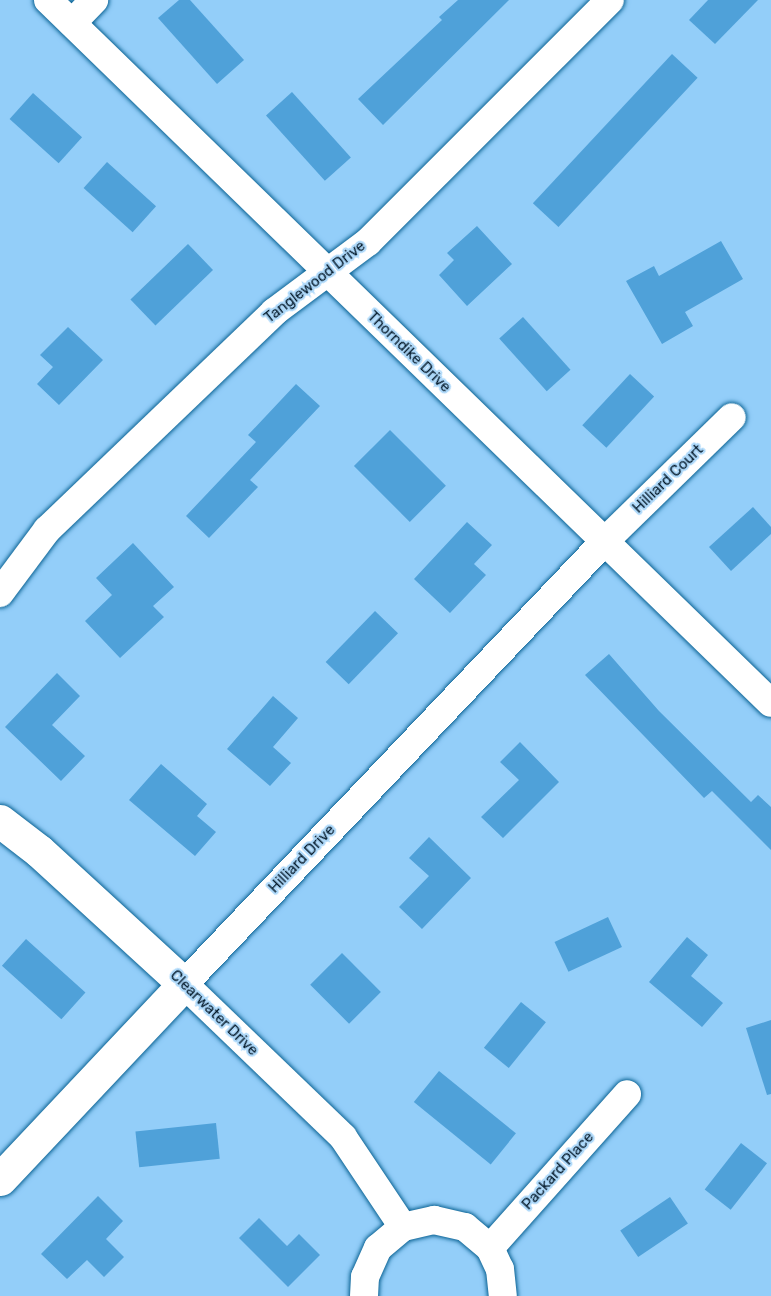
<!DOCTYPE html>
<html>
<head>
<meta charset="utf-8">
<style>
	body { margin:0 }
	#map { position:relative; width:771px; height:1296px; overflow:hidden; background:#93cef9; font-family:Rubik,sans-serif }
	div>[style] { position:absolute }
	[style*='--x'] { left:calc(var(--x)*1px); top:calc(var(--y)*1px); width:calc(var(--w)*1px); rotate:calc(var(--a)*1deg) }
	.building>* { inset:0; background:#4fa1d9; transform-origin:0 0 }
	.roads { filter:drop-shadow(0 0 2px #0b6394) drop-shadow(0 0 2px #0b6394) }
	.minor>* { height:28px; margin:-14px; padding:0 14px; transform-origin:14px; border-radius:14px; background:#fff }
	.tertiary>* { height:33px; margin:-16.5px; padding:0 16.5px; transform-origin:16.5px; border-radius:16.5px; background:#fff }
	span { translate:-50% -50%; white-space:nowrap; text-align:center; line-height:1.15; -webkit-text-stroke:4.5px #aed9fa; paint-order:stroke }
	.street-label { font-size:15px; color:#001525 }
</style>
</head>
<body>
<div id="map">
	<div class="building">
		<i style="clip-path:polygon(179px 0,190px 0,244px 60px,217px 84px,158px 18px)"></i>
		<i style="clip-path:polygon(458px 0,509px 0,383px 125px,358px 99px,442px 20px,439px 17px)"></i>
		<i style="clip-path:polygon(708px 0,758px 0,715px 44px,689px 20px)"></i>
		<i style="left:672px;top:54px;width:35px;height:204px;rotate:43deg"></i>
		<i style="left:292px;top:92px;width:88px;height:35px;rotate:48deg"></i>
		<i style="left:33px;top:93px;width:66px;height:35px;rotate:42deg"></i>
		<i style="left:107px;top:162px;width:66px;height:35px;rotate:42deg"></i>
		<i style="clip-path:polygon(477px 226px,512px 264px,467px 306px,439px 275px,454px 260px,447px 253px)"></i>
		<i style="clip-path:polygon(721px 241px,743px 279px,685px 312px,693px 326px,662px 344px,626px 281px,654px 266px,659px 276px)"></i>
		<i style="left:188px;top:244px;width:36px;height:80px;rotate:46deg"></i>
		<i style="left:523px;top:317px;width:71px;height:32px;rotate:48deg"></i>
		<i style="clip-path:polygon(68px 327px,103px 360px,59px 405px,37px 384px,53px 367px,40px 355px)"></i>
		<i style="left:630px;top:374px;width:33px;height:70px;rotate:43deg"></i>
		<i style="clip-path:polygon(296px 384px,320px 406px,250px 480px,258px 487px,209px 538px,186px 516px,256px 442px,248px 435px)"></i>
		<i style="left:390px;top:430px;width:79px;height:51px;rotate:45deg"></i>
		<i style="clip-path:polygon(753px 507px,771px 527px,771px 534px,731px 571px,709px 547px)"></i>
		<i style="clip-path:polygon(467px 522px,492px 545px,474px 564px,486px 575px,450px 613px,414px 579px)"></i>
		<i style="clip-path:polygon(133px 543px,174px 587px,153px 606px,164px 617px,120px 658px,85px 621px,112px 595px,96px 578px)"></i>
		<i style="left:375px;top:611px;width:32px;height:71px;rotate:44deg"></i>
		<i style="clip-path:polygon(609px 654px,659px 711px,751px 802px,758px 795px,771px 807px,771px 850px,712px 791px,704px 798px,585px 675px)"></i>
		<i style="clip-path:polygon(57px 673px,80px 696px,52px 725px,85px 756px,61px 781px,5px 727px)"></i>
		<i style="clip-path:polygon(273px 696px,298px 718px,273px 747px,291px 763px,270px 786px,227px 749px)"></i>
		<i style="clip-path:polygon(520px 742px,559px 782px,503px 838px,481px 817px,519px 780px,500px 762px)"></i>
		<i style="clip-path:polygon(161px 764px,207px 804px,197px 816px,216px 832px,195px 856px,129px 800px)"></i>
		<i style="clip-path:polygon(429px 837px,471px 878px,422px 929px,399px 907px,429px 876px,409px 858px)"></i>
		<i style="left:608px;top:917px;width:33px;height:59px;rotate:65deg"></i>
		<i style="clip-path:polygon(687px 937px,708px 955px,691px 976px,723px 1003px,702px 1027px,649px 982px)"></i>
		<i style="left:26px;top:939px;width:80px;height:36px;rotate:42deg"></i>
		<i style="left:342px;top:953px;width:55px;height:45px;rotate:45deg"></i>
		<i style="left:521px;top:1002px;width:32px;height:59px;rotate:39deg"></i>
		<i style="clip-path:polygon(771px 1020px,771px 1094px,767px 1095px,746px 1028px)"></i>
		<i style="left:439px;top:1071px;width:99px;height:40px;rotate:39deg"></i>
		<i style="left:216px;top:1123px;width:36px;height:81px;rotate:84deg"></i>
		<i style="left:741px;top:1143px;width:33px;height:59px;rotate:38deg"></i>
		<i style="clip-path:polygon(98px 1196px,123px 1221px,106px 1239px,124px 1257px,104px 1277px,87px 1260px,67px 1279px,41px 1254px)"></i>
		<i style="left:670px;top:1197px;width:32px;height:60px;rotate:56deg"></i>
		<i style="clip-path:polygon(259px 1218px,287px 1246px,299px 1234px,320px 1255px,288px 1287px,239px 1238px)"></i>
	</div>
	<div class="roads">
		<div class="minor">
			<i style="--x:48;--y:0;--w:1008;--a:44.2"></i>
			<i style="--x:72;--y:23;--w:32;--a:-46"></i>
			<i style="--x:0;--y:593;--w:79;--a:-53.3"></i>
			<i style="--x:47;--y:530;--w:315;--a:-43.8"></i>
			<i style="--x:274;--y:312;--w:117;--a:-36.7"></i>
			<i style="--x:368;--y:242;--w:342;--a:-45"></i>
			<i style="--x:403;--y:1227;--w:108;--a:-123.7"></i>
			<i style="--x:343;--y:1137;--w:221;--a:-136.1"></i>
			<i style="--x:184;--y:984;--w:611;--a:-46.46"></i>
			<i style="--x:605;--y:541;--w:177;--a:-44.3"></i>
			<i style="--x:490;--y:1248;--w:206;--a:-48.3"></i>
			<i style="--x:364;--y:1296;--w:19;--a:-87"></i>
			<i style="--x:365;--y:1277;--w:32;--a:-66"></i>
			<i style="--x:378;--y:1248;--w:33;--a:-40"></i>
			<i style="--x:403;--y:1227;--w:32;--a:-13"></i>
			<i style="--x:434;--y:1220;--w:32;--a:13"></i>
			<i style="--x:465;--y:1227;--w:33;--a:40"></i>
			<i style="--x:490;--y:1248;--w:23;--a:65"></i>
			<i style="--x:500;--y:1269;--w:27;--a:84"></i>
		</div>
		<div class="tertiary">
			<i style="--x:0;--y:821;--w:49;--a:37.6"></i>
			<i style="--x:39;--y:851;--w:197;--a:42.5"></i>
			<i style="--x:184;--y:984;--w:268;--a:133.3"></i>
		</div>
	</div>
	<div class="street-label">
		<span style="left:315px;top:282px;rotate:-38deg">Tanglewood Drive</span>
		<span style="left:409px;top:352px;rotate:44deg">Thorndike Drive</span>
		<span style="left:668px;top:479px;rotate:-44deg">Hilliard Court</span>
		<span style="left:302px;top:859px;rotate:-46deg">Hilliard Drive</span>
		<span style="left:214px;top:1013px;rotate:44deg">Clearwater Drive</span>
		<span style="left:558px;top:1171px;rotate:-48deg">Packard Place</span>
	</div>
</div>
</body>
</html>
